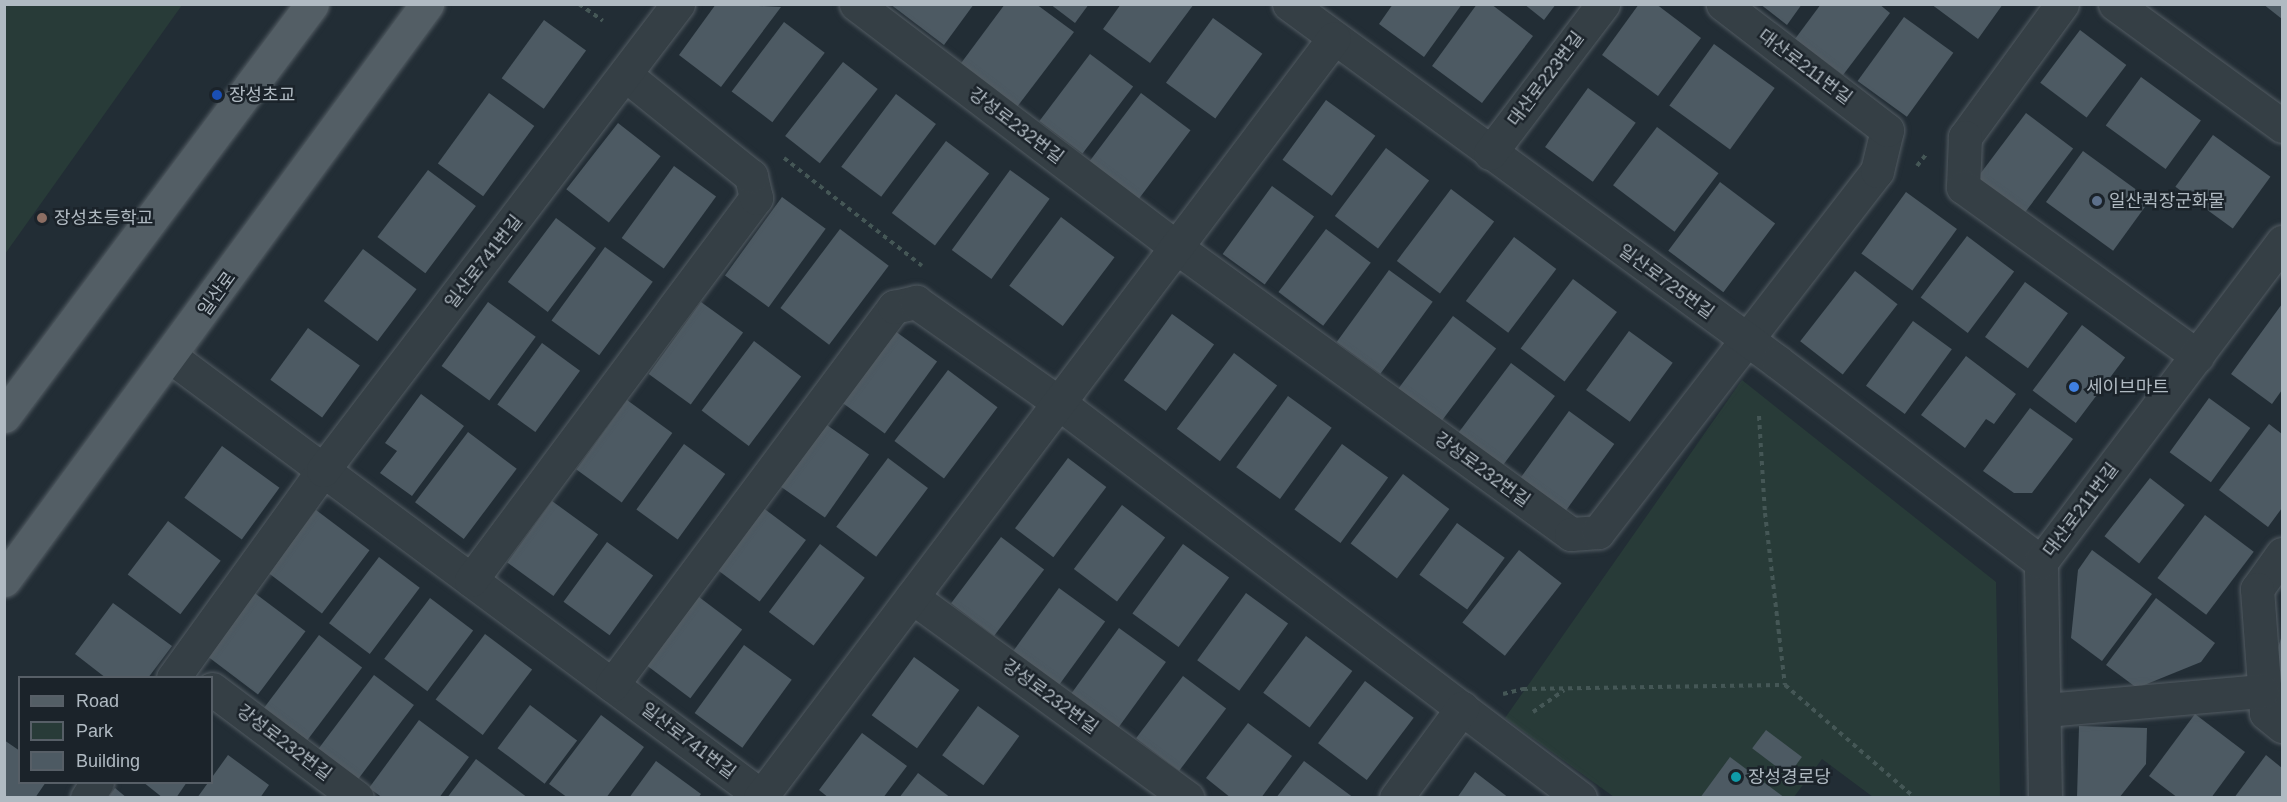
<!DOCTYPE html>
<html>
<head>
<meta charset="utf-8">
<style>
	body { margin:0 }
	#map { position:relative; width:2287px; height:802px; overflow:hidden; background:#222d35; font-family:Arial,"Noto Sans KR",sans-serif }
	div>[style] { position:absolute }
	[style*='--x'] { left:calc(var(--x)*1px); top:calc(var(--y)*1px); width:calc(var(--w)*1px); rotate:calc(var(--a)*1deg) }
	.green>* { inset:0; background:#283b38 }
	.building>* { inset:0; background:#4d5a63; transform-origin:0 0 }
	.path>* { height:4px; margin-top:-2px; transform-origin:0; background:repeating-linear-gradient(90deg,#455756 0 4.5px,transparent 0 9px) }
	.roads { filter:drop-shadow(0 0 2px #535c63) drop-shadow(0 0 2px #535c63) }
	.minor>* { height:33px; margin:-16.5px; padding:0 16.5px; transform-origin:16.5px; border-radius:16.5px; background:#353f45 }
	.major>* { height:33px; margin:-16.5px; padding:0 16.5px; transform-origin:16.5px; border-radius:16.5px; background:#535e65 }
	.dots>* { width:16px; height:16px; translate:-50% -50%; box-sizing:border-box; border:3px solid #1b232a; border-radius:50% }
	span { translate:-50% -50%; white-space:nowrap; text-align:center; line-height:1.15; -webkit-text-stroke:5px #1b232a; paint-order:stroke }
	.street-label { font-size:18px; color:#b0bac2 }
	.poi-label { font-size:18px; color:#b0bac2 }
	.left { translate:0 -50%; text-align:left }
	.frame { position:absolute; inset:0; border:6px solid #b0bac2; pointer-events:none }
	.legend { position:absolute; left:18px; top:676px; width:195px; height:108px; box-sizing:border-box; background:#1b232a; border:2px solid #575f67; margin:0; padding:8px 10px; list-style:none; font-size:18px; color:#b0bac2 }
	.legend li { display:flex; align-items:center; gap:12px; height:30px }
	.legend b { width:30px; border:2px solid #575f67 }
</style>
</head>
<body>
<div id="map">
	<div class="green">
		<i style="clip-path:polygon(5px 4px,182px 5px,5px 254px,4px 5px)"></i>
		<i style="clip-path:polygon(1742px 380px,1996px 582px,2000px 797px,1873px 797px,1822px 759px,1794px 797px,1614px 797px,1505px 718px)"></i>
	</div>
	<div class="building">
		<i style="clip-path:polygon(716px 4px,781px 7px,721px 87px,679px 55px)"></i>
		<i style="clip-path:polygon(890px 4px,974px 4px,944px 45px)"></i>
		<i style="clip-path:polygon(1005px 4px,1036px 4px,1074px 32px,1010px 116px,953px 74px)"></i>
		<i style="clip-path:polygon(1050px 4px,1089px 4px,1075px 23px)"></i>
		<i style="clip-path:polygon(1121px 4px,1194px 4px,1150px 63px,1103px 29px)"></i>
		<i style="clip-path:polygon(1393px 4px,1462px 4px,1424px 57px,1379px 24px)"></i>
		<i style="clip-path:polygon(1477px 4px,1491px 4px,1533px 36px,1482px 103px,1432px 66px)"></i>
		<i style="clip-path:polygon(1524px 4px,1556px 4px,1544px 20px)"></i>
		<i style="clip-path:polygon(1639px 4px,1656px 4px,1701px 38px,1658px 96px,1602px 55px)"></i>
		<i style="clip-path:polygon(1760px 4px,1802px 4px,1787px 25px)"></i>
		<i style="clip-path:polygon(1821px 4px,1879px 4px,1890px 13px,1843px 75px,1795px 39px)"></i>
		<i style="clip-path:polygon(1931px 4px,2003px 4px,1978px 39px)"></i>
		<i style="clip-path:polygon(2263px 4px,2282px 4px,2282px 19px)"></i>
		<i style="left:1904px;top:17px;width:61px;height:79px;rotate:36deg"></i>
		<i style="left:1213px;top:18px;width:61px;height:80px;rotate:36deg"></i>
		<i style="left:544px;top:20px;width:52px;height:72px;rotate:36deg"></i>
		<i style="left:784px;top:22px;width:51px;height:87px;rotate:37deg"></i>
		<i style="left:2080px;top:30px;width:58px;height:66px;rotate:37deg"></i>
		<i style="left:1714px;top:44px;width:75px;height:76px;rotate:36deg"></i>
		<i style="left:1090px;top:54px;width:54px;height:84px;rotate:37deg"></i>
		<i style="left:843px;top:62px;width:44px;height:94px;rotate:38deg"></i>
		<i style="left:2141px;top:77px;width:74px;height:60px;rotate:36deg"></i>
		<i style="left:1588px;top:88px;width:59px;height:73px;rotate:36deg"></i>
		<i style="left:489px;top:93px;width:56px;height:87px;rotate:36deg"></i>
		<i style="left:1141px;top:93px;width:62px;height:93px;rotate:37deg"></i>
		<i style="left:896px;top:94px;width:50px;height:91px;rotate:37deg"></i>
		<i style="left:1326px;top:100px;width:61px;height:74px;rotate:36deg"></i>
		<i style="left:2026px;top:113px;width:59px;height:81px;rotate:37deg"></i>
		<i style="left:618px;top:123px;width:54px;height:84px;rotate:38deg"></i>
		<i style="left:1657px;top:127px;width:77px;height:73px;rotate:37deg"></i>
		<i style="left:2213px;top:135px;width:71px;height:64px;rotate:36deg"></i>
		<i style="left:946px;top:141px;width:54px;height:90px;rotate:37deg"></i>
		<i style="left:1386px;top:148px;width:54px;height:85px;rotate:37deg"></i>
		<i style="left:2083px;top:151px;width:83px;height:63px;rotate:36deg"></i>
		<i style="left:674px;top:166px;width:52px;height:89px;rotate:36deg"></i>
		<i style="left:428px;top:170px;width:60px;height:84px;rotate:37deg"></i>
		<i style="left:1010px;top:170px;width:49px;height:99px;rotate:36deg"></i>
		<i style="left:1720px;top:182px;width:69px;height:86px;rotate:37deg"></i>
		<i style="left:1272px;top:186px;width:52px;height:84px;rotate:36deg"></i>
		<i style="left:1451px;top:189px;width:54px;height:90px;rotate:37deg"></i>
		<i style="left:1906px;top:192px;width:63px;height:76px;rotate:36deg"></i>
		<i style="left:782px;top:197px;width:54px;height:97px;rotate:36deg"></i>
		<i style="left:1061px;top:217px;width:67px;height:86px;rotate:37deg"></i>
		<i style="left:556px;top:218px;width:50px;height:80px;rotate:37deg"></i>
		<i style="left:840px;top:229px;width:61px;height:99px;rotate:37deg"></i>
		<i style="left:1326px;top:229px;width:56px;height:79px;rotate:37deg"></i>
		<i style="left:1967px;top:236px;width:59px;height:77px;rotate:37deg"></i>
		<i style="left:1514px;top:237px;width:53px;height:80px;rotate:37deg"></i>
		<i style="left:605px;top:247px;width:59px;height:91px;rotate:36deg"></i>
		<i style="left:363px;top:249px;width:67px;height:65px;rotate:37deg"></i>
		<i style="left:1389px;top:270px;width:54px;height:89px;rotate:36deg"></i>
		<i style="left:1855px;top:271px;width:54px;height:89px;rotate:38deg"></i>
		<i style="left:1573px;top:279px;width:55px;height:87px;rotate:37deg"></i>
		<i style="left:2025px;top:282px;width:53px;height:68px;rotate:36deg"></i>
		<i style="left:488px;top:302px;width:59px;height:79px;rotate:36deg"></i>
		<i style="left:701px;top:302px;width:52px;height:89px;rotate:36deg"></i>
		<i style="clip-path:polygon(2282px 304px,2282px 390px,2272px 404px,2231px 374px)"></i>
		<i style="left:1172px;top:314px;width:52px;height:82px;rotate:36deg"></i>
		<i style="left:1453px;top:316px;width:54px;height:91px;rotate:37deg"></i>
		<i style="left:1913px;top:321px;width:48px;height:80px;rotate:36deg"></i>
		<i style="left:2082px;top:325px;width:54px;height:82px;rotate:37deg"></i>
		<i style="left:308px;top:328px;width:64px;height:64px;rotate:36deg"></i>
		<i style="left:895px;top:331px;width:52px;height:89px;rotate:36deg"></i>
		<i style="left:1629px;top:331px;width:54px;height:73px;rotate:36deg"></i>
		<i style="left:754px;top:341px;width:59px;height:87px;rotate:37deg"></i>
		<i style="left:542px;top:343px;width:47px;height:76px;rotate:36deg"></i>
		<i style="left:1234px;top:353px;width:54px;height:95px;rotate:37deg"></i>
		<i style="clip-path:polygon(1966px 356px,2016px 394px,1994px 424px,1986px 419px,1965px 448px,1921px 415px)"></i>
		<i style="left:1511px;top:363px;width:55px;height:89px;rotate:37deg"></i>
		<i style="left:948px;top:370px;width:62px;height:89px;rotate:37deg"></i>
		<i style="clip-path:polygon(421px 394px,464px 426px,412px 496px,380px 473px,397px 451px,385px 443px)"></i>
		<i style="left:1288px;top:396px;width:54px;height:88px;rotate:36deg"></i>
		<i style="left:2209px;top:398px;width:51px;height:67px;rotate:36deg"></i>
		<i style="left:627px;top:400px;width:56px;height:86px;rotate:36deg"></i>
		<i style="clip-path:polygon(2030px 408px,2073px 439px,2032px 493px,2014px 493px,1983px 471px)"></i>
		<i style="left:1569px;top:411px;width:56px;height:87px;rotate:36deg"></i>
		<i style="left:824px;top:423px;width:55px;height:77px;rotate:35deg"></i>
		<i style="clip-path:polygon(2269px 424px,2282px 434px,2282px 508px,2268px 527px,2219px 490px)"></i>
		<i style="left:468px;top:432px;width:61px;height:88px;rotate:37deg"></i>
		<i style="left:684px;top:444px;width:51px;height:81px;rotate:36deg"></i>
		<i style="left:1342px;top:444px;width:57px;height:81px;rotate:36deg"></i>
		<i style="left:222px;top:446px;width:71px;height:64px;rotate:36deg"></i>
		<i style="left:888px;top:458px;width:50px;height:86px;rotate:37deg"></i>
		<i style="left:1068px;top:458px;width:48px;height:88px;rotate:37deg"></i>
		<i style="left:1403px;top:474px;width:58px;height:87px;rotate:37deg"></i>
		<i style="left:2150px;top:478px;width:44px;height:74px;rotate:38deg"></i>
		<i style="left:552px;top:501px;width:57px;height:76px;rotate:36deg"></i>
		<i style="left:758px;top:504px;width:60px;height:77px;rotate:37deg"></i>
		<i style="left:1122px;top:505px;width:54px;height:80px;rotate:37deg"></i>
		<i style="left:316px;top:510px;width:67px;height:79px;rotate:37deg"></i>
		<i style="left:2205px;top:515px;width:61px;height:79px;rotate:37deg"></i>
		<i style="left:168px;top:521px;width:66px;height:67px;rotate:37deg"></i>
		<i style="left:1457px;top:523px;width:59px;height:64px;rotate:36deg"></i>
		<i style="left:1001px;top:537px;width:54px;height:83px;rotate:37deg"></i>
		<i style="left:607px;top:542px;width:57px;height:74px;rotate:36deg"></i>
		<i style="left:820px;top:544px;width:56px;height:85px;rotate:37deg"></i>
		<i style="left:1183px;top:544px;width:57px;height:86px;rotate:36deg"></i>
		<i style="left:1519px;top:550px;width:54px;height:92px;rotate:38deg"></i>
		<i style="clip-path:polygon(2092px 550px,2152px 594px,2102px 661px,2071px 638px,2078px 570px)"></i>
		<i style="left:379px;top:557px;width:51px;height:83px;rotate:37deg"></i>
		<i style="left:1059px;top:588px;width:57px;height:79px;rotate:36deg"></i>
		<i style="left:252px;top:591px;width:67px;height:79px;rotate:37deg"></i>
		<i style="left:1246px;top:593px;width:52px;height:83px;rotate:36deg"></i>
		<i style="left:695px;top:594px;width:59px;height:86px;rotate:37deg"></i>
		<i style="left:430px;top:598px;width:54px;height:76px;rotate:37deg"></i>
		<i style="clip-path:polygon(2156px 598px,2215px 643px,2201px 662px,2137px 688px,2106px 665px)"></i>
		<i style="clip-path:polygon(113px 603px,172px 646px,148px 678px,106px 678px,75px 654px)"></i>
		<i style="left:1119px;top:628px;width:58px;height:82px;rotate:36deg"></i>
		<i style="left:485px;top:634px;width:59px;height:82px;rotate:37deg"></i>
		<i style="left:319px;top:635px;width:54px;height:100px;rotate:37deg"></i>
		<i style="clip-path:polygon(2282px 635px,2282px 684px,2270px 674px)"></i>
		<i style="left:1306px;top:636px;width:58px;height:71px;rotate:37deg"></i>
		<i style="left:744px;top:645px;width:59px;height:84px;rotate:36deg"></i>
		<i style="left:914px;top:657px;width:56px;height:72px;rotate:36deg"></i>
		<i style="left:374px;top:675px;width:50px;height:96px;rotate:37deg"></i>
		<i style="left:1183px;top:676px;width:54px;height:78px;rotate:37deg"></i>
		<i style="left:1365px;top:681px;width:61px;height:78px;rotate:37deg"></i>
		<i style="left:530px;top:705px;width:59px;height:54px;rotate:37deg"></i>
		<i style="left:978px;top:706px;width:51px;height:61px;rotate:36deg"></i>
		<i style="clip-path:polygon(2195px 714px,2245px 752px,2211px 798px,2178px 798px,2149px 776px)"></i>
		<i style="clip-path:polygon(601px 715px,644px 747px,606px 798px,568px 798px,549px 784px)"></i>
		<i style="clip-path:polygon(419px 720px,469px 757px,439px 798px,383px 798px,369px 788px)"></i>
		<i style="clip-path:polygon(1248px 723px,1292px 756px,1261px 798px,1231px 798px,1206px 778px)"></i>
		<i style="clip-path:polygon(2079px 726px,2147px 728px,2146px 764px,2119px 798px,2077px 798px)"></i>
		<i style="left:1766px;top:730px;width:45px;height:23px;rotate:37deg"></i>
		<i style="clip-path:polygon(862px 733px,907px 766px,883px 798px,829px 798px,819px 790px)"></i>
		<i style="clip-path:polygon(4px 740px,20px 751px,20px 782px,46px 782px,35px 798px,4px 798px)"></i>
		<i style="clip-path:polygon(228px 755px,269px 785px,260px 798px,197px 798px)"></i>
		<i style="clip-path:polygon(2266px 755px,2282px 768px,2282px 798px,2234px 798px)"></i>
		<i style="clip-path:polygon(1730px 757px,1785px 798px,1700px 798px)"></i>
		<i style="clip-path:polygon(476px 759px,528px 798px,447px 798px)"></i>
		<i style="clip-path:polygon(656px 761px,701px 794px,698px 798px,629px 798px)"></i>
		<i style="clip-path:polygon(1304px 761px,1354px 798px,1276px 798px)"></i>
		<i style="clip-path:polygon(1475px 772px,1509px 798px,1457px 798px)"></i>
		<i style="clip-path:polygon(918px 773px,951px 798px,899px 798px)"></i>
		<i style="clip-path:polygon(143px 782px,187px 782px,176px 798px,163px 798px)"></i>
		<i style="clip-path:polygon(115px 788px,127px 798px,108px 798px)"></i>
	</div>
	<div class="path">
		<i style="--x:579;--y:4;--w:29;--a:35"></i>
		<i style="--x:784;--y:158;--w:175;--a:38"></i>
		<i style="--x:1917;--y:166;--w:16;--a:-52"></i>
		<i style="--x:1759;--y:416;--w:97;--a:86.5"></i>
		<i style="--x:1765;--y:513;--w:173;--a:83.4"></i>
		<i style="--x:1503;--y:694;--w:21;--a:-14"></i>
		<i style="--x:1523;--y:689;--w:262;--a:-0.9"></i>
		<i style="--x:1785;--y:685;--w:172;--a:41"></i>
		<i style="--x:1533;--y:712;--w:38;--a:-35"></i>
	</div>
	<div class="roads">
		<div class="minor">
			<i style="--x:856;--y:4;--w:402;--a:37.2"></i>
			<i style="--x:1176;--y:247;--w:488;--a:36"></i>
			<i style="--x:1571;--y:534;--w:27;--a:-4"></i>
			<i style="--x:1598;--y:532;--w:456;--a:-52.3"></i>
			<i style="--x:1877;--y:171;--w:42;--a:-76.3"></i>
			<i style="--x:1887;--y:130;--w:207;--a:-142.5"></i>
			<i style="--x:1289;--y:4;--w:606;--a:36.21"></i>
			<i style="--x:1778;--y:362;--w:330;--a:37.3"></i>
			<i style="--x:2062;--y:4;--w:165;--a:126.1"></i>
			<i style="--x:1965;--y:137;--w:50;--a:92.3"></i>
			<i style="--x:1963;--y:187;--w:289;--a:35.8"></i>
			<i style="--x:2115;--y:4;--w:207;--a:36.1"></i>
			<i style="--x:1490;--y:153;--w:187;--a:-52.8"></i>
			<i style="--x:171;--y:357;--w:739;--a:36.64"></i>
			<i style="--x:2282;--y:554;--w:43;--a:125.5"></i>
			<i style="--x:2257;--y:589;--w:124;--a:85.8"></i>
			<i style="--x:2266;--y:713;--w:21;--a:39"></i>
			<i style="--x:471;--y:580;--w:477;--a:-53.3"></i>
			<i style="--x:756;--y:198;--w:23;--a:-103"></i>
			<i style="--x:751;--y:176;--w:159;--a:-141.1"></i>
			<i style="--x:912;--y:597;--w:341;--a:36.1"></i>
			<i style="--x:173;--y:678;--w:256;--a:-54.2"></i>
			<i style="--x:323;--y:470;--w:586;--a:-52.7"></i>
			<i style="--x:612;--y:685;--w:472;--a:-53.3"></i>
			<i style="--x:894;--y:307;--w:23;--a:-13"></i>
			<i style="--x:916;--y:302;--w:175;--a:35.2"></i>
			<i style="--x:1059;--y:403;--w:654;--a:37.17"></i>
			<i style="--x:212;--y:689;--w:181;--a:36.9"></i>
			<i style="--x:2045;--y:710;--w:218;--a:-5"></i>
			<i style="--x:87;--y:798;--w:19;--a:-58"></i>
			<i style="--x:760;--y:798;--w:952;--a:-52.94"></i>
			<i style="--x:1396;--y:798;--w:112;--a:-53.7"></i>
			<i style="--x:2045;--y:798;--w:236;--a:-91"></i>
			<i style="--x:2041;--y:562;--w:401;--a:-53"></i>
		</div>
		<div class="major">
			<i style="--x:4;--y:416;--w:514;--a:-53.22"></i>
			<i style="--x:4;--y:580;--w:715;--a:-53.71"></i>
		</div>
	</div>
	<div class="dots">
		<i style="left:217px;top:95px;background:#1a4fb4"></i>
		<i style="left:2097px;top:201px;background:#5c6f8a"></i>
		<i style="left:42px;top:218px;background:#8d6e63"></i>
		<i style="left:2074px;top:387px;background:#3f7fe0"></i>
		<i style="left:1736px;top:777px;background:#0f9aa8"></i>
	</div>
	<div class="street-label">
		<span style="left:1805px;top:67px;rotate:37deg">대산로211번길</span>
		<span style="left:1546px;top:79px;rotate:-53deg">대산로223번길</span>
		<span style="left:1016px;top:126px;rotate:37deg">강성로232번길</span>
		<span style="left:484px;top:262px;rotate:-52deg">일산로741번길</span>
		<span style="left:1666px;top:282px;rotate:36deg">일산로725번길</span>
		<span style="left:217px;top:294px;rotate:-54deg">일산로</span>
		<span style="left:1482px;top:470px;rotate:36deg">강성로232번길</span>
		<span style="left:2081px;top:510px;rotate:-53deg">대산로211번길</span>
		<span style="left:1050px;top:697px;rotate:36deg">강성로232번길</span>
		<span style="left:688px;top:741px;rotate:37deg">일산로741번길</span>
		<span style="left:284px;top:743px;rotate:37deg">강성로232번길</span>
	</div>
	<div class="poi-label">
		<span class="left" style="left:229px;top:95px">장성초교</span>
		<span class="left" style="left:2109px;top:201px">일산퀵장군화물</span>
		<span class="left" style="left:54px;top:218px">장성초등학교</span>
		<span class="left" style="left:2086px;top:387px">세이브마트</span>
		<span class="left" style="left:1748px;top:777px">장성경로당</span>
	</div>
	<div class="frame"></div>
	<ul class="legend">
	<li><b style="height:8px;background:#535e65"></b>Road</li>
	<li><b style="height:16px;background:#283b38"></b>Park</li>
	<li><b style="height:16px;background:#4d5a63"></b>Building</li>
	</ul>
</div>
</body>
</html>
